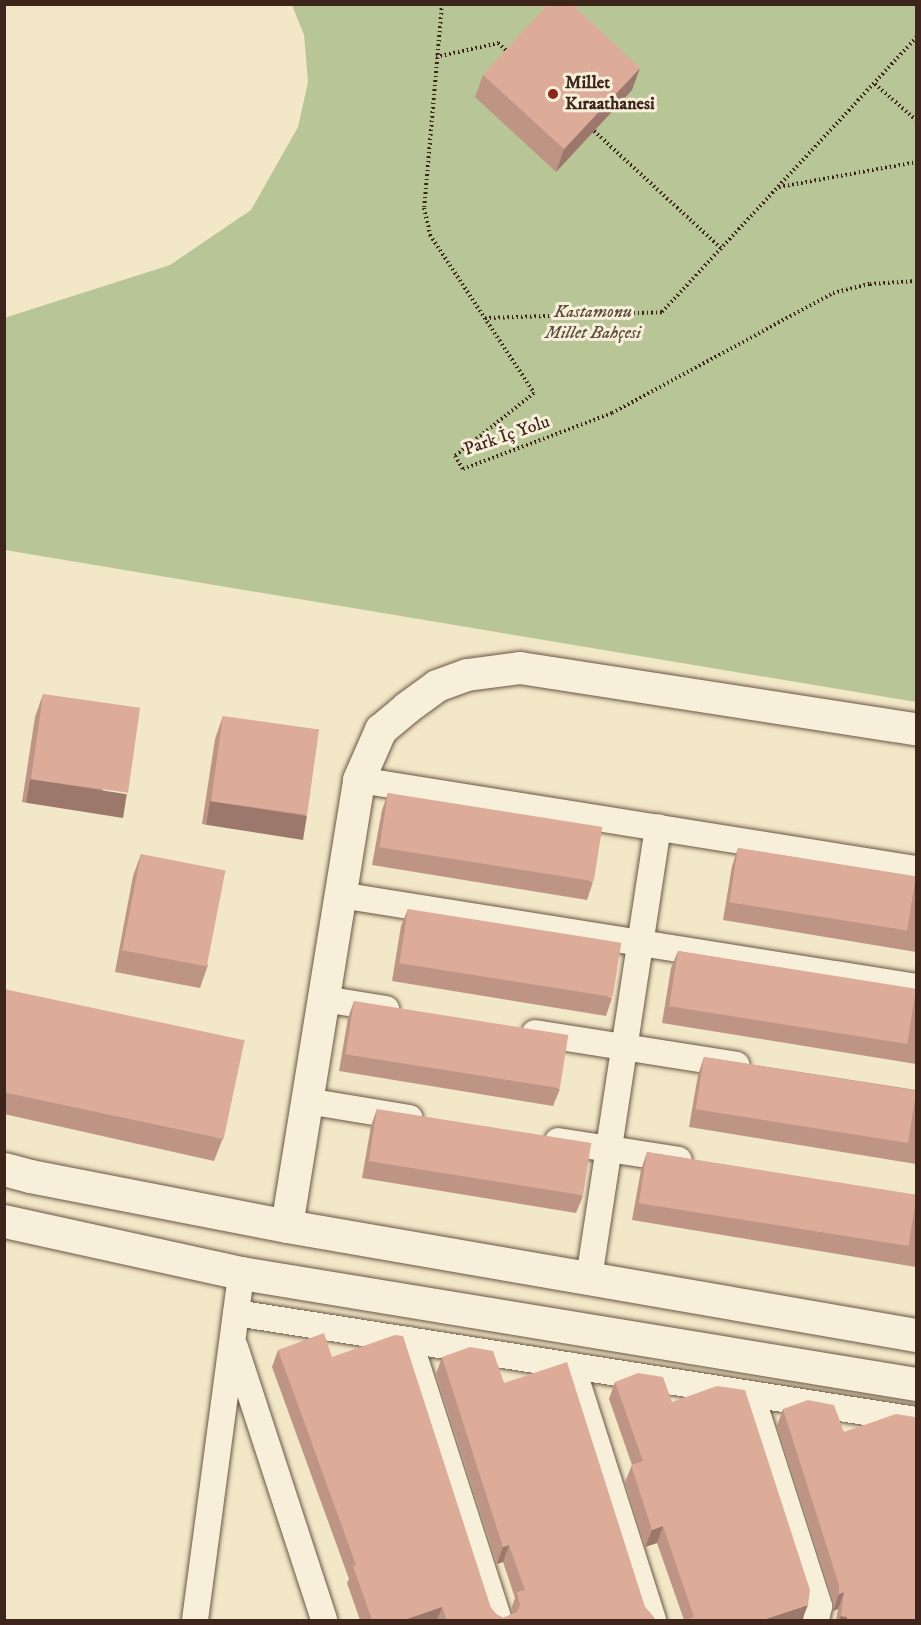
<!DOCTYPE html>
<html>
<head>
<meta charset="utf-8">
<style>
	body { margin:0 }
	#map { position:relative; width:921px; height:1625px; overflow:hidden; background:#f2e7c6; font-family:"IM FELL DW Pica",serif }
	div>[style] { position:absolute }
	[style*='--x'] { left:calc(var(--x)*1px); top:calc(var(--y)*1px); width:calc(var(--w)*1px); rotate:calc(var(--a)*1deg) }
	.green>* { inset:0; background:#b8c697 }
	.path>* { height:4px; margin-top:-2px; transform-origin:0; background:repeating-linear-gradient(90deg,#3d251b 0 1.5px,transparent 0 4.5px) }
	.roads { filter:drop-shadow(0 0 2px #6a5646) drop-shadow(0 0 2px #6a5646) }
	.minor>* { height:26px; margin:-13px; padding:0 13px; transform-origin:13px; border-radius:13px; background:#f7efda }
	.tertiary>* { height:32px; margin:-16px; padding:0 16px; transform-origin:16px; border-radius:16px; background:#f7efda }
	.secondary>* { height:33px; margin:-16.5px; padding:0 16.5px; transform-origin:16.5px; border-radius:16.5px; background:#f7efda }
	.wall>* { inset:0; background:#be9484 }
	.shaded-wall>* { inset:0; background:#9b786b; transform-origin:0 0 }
	.building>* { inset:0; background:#ddac99; transform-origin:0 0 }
	.dots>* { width:16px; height:16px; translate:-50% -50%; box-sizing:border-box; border:3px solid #f7efda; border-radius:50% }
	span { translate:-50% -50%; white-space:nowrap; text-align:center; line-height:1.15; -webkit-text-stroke:6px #f7efda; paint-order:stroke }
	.poi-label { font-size:18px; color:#3d251b; font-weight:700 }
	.left { translate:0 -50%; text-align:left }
	.park-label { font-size:18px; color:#5c4d3a; font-style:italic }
	.street-label { font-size:18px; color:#3d251b }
	.frame { position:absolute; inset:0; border:6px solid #3d251b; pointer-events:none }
</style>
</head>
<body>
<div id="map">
	<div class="green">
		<i style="clip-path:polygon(292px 5px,916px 5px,916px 702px,5px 550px,4px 318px,170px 265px,251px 210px,298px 127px,308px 82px,304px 35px)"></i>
	</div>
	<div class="path">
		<i style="--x:442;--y:4;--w:205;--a:95"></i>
		<i style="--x:424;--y:208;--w:28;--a:77"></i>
		<i style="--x:430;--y:235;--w:189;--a:56.6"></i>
		<i style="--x:534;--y:393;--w:101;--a:141.4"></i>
		<i style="--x:455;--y:456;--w:15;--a:58"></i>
		<i style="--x:463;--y:469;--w:159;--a:-20.6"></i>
		<i style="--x:612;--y:413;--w:251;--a:-28.5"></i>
		<i style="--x:833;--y:293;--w:38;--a:-14"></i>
		<i style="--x:870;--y:284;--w:46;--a:-3.7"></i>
		<i style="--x:436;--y:57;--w:64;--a:-12.7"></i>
		<i style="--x:498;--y:43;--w:13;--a:42"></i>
		<i style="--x:875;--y:84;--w:55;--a:41.3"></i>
		<i style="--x:594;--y:131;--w:173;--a:42.7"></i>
		<i style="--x:779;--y:187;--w:139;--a:-10.3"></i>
		<i style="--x:485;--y:318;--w:177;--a:-1.9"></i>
		<i style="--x:662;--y:312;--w:374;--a:-47.2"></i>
	</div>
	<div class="roads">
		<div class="minor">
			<i style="--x:359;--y:780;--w:564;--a:9.08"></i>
			<i style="--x:340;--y:895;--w:583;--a:9.07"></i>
			<i style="--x:324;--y:999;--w:63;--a:9.2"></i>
			<i style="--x:535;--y:1033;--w:204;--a:9"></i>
			<i style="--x:307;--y:1101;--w:104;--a:9.4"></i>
			<i style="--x:558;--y:1141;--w:122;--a:8.9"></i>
			<i style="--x:589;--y:1278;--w:456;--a:-81.3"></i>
			<i style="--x:236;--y:1313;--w:688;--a:8.94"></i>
			<i style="--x:409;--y:1340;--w:294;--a:72.2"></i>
			<i style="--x:235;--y:1347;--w:287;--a:71.9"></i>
			<i style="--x:572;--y:1366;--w:267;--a:72.3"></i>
			<i style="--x:751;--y:1394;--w:223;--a:72.2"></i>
			<i style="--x:819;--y:1606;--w:14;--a:102"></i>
			<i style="--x:195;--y:1620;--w:350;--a:-82.4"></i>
		</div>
		<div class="tertiary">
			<i style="--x:287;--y:1226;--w:452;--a:-80.8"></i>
			<i style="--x:359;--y:780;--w:55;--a:-66.3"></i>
			<i style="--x:381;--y:730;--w:34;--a:-40"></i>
			<i style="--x:407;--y:708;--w:37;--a:-36"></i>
			<i style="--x:437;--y:686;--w:32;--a:-20"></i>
			<i style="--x:467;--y:675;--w:53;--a:-7.5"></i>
			<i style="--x:520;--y:668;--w:401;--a:8.8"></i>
		</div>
		<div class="secondary">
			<i style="--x:4;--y:1169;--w:27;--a:15"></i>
			<i style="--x:30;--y:1176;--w:262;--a:11"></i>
			<i style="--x:287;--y:1226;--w:638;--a:9.83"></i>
			<i style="--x:4;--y:1221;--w:243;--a:12.4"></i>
			<i style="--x:241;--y:1273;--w:684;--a:9.34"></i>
		</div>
	</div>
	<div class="wall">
		<i style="clip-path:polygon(483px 75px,632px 90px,556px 172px,475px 97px)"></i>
		<i style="clip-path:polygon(43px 694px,119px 816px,22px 802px,35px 717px)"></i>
		<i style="clip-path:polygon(223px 716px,307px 816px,299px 838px,202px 824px,215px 739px)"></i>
		<i style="clip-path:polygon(388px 793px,593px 882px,587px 900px,372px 865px,382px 810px)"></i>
		<i style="clip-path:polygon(738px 848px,916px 877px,916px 952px,723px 920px,732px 866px)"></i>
		<i style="clip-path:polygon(141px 854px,208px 965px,200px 988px,115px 972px,133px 876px)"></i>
		<i style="clip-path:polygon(408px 909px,612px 998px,606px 1016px,392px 981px,401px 926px)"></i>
		<i style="clip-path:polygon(678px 951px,916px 990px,916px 1064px,662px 1023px,671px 968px)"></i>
		<i style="clip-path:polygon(4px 989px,223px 1138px,214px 1161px,4px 1114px)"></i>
		<i style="clip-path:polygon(354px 1001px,560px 1089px,553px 1106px,339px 1071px,348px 1018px)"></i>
		<i style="clip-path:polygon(704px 1057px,916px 1090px,916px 1164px,689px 1127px,698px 1075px)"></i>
		<i style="clip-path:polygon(377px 1109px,583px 1196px,576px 1213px,362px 1178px,371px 1126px)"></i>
		<i style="clip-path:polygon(647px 1152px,916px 1196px,916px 1267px,632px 1220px,641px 1170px)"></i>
		<i style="clip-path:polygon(278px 1350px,332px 1357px,491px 1608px,496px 1614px,503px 1618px,512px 1614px,511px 1609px,515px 1598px,503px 1562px,497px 1564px,436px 1374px,442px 1357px,504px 1383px,645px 1607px,655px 1620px,360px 1620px,347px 1583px,349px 1579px,272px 1367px)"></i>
		<i style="clip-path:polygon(615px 1382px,672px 1402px,802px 1620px,684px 1620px,657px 1543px,645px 1547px,625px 1482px,632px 1465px,609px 1399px)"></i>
		<i style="clip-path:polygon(783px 1409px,844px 1432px,916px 1620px,836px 1620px,838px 1609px,833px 1611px,833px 1601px,777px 1426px)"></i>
	</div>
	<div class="shaded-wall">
		<i style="clip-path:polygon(640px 68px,632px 90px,556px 172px,564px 149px)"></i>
		<i style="left:30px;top:779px;width:98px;height:24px;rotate:9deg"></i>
		<i style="left:210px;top:801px;width:98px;height:24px;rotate:9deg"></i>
		<i style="clip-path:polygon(663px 1526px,657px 1543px,645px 1547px,652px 1530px)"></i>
		<i style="clip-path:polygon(509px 1545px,503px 1562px,497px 1564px,503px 1547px)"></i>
		<i style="clip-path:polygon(844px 1592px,838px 1609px,833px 1611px,839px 1594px)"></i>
		<i style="clip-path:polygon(808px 1605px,802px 1620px,763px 1620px)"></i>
		<i style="clip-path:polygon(442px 1607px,437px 1620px,404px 1620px)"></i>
		<i style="clip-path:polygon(841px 1616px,847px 1617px,846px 1620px,839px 1620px)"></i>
	</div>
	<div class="building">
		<i style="clip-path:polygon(548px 4px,572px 4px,640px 68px,564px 149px,483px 75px)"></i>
		<i style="left:43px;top:694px;width:98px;height:86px;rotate:8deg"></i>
		<i style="left:223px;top:716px;width:97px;height:86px;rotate:8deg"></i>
		<i style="left:388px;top:793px;width:217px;height:55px;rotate:9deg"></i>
		<i style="left:738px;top:848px;width:180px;height:55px;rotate:9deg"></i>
		<i style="left:141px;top:854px;width:86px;height:98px;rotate:11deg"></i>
		<i style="left:408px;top:909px;width:216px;height:55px;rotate:9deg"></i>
		<i style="left:678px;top:951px;width:241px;height:56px;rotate:9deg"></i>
		<i style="left:4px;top:989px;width:246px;height:101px;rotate:12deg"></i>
		<i style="left:354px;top:1001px;width:217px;height:54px;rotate:9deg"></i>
		<i style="left:704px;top:1057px;width:215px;height:53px;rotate:9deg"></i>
		<i style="left:377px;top:1109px;width:217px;height:53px;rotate:9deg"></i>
		<i style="left:647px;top:1152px;width:273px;height:52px;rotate:9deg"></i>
		<i style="clip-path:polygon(324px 1333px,332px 1357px,395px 1335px,403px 1336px,491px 1608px,496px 1614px,503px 1618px,517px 1612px,520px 1605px,517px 1592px,525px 1590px,509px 1545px,503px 1547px,442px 1357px,470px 1347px,493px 1351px,504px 1383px,567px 1362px,645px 1607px,654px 1617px,655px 1620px,447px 1620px,442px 1607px,404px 1620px,372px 1620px,353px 1566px,356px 1565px,278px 1350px)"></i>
		<i style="clip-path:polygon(638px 1373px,663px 1377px,672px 1402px,717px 1386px,745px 1390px,810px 1590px,808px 1605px,763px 1620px,684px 1620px,694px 1617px,663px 1526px,652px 1530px,631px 1465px,643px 1461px,615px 1382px)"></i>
		<i style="clip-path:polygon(808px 1400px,834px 1405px,844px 1432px,896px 1414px,915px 1417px,916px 1420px,916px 1620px,847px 1620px,847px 1617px,841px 1616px,844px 1592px,839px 1594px,839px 1585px,783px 1409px)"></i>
	</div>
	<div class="dots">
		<i style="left:553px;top:94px;background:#8f2418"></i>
	</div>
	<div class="poi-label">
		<span class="left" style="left:565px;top:94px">Millet<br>Kıraathanesi</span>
	</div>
	<div class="park-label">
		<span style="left:593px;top:323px">Kastamonu<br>Millet Bahçesi</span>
	</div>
	<div class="street-label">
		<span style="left:507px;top:436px;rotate:-19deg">Park İç Yolu</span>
	</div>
	<div class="frame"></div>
</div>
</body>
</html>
